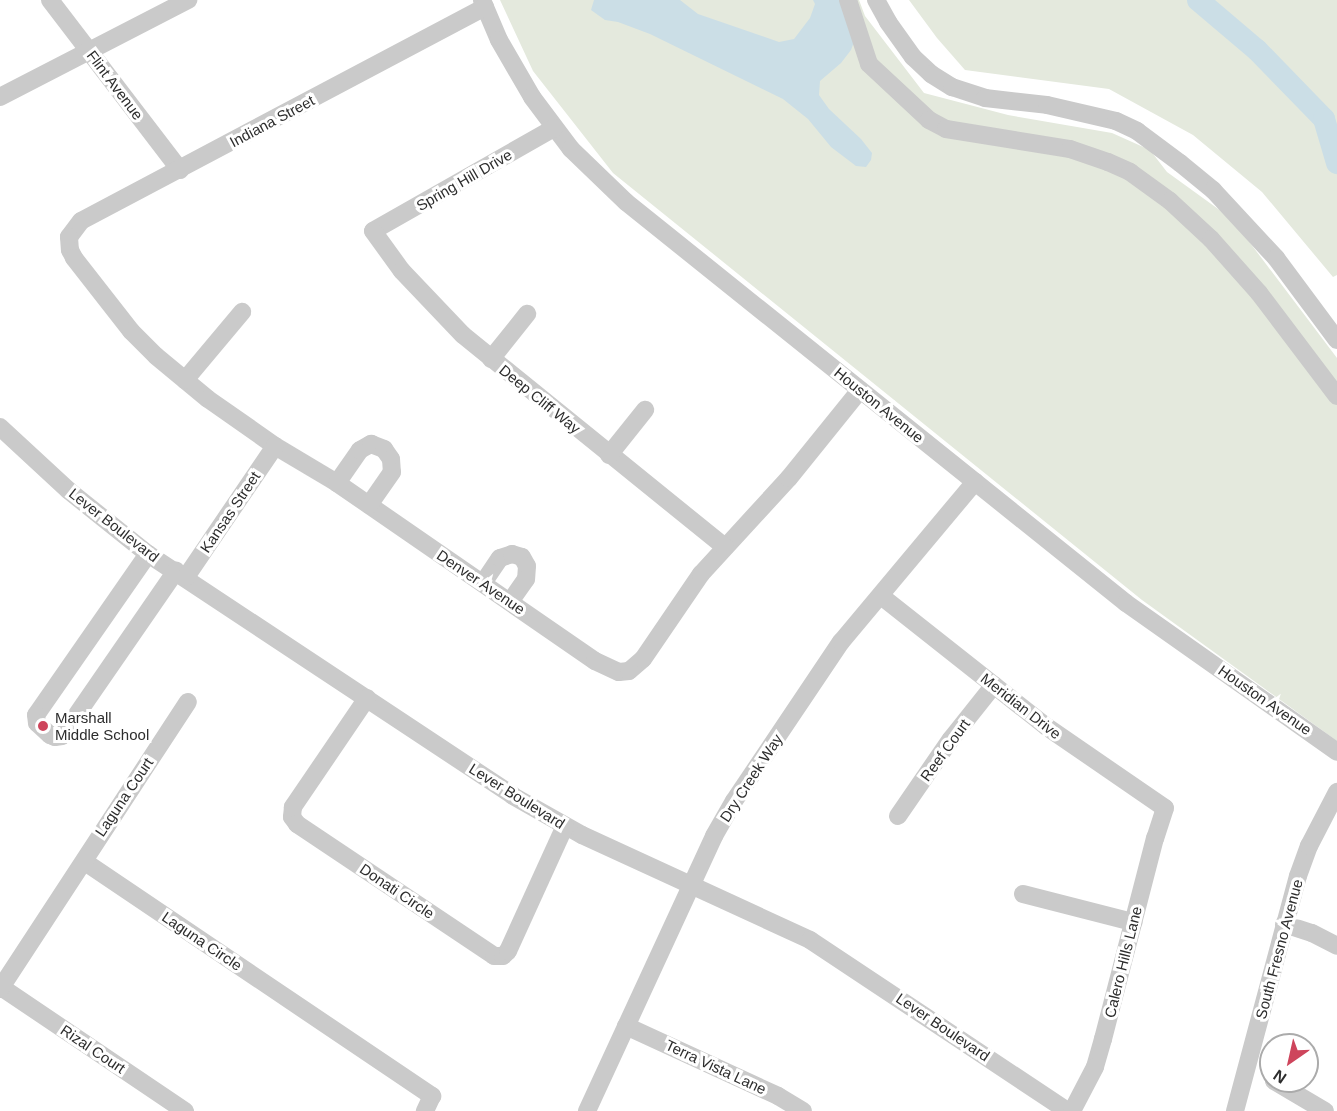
<!DOCTYPE html>
<html>
<head>
<meta charset="utf-8">
<style>
	body { margin:0 }
	#map { position:relative; width:1337px; height:1111px; overflow:hidden; background:#fff; font-family:Arial,sans-serif }
	div>[style] { position:absolute }
	[style*='--x'] { left:calc(var(--x)*1px); top:calc(var(--y)*1px); width:calc(var(--w)*1px); rotate:calc(var(--a)*1deg) }
	.green>* { inset:0; background:#e4e9dd }
	.water>* { inset:0; background:#cbdee6 }
	.river>* { height:22px; margin:-11px; padding:0 11px; transform-origin:11px; border-radius:11px; background:#cbdee6 }
	.minor>* { height:18px; margin:-9px; padding:0 9px; transform-origin:9px; border-radius:9px; background:#cacaca }
	.dots>* { width:16px; height:16px; translate:-50% -50%; box-sizing:border-box; border:3px solid #fff; border-radius:50% }
	span { translate:-50% -50%; white-space:nowrap; text-align:center; line-height:1.15; -webkit-text-stroke:6px #fff; paint-order:stroke }
	.street-label { font-size:15px; color:#2d2d2d }
	.poi-label { font-size:15px; color:#2d2d2d }
	.left { translate:0 -50%; text-align:left }
	.north { position:absolute; left:1259px; top:1033px; width:60px; height:60px; box-sizing:border-box; background:#fff; border:2px solid #ababab; border-radius:50%; rotate:214deg; font-size:16px; font-weight:700; line-height:24px; text-align:center; color:#2d2d2d }
	.north::after { content:''; display:block; margin:auto; width:21px; height:27px; background:#ce455c; clip-path:polygon(50% 0,100% 100%,50% 72%,0 100%) }
</style>
</head>
<body>
<div id="map">
	<div class="green">
		<i style="clip-path:polygon(500px 0,859px 0,865px 16px,924px 93px,1008px 115px,1112px 133px,1150px 150px,1167px 172px,1232px 219px,1337px 358px,1337px 741px,1142px 600px,613px 173px,533px 71px)"></i>
		<i style="clip-path:polygon(909px 0,1337px 0,1337px 275px,1333px 277px,1262px 192px,1193px 135px,1109px 89px,965px 70px,937px 38px)"></i>
	</div>
	<div class="water">
		<i style="clip-path:polygon(594px 0,680px 0,698px 14px,779px 42px,794px 39px,810px 18px,815px 4px,813px 0,846px 0,856px 36px,851px 50px,841px 63px,820px 81px,819px 95px,829px 109px,861px 139px,872px 153px,871px 160px,866px 167px,856px 166px,831px 147px,808px 119px,783px 99px,650px 34px,618px 22px,605px 20px,591px 10px)"></i>
	</div>
	<div class="river">
		<i style="--x:1198;--y:0;--w:77;--a:40.3"></i>
		<i style="--x:1257;--y:50;--w:96;--a:45.8"></i>
		<i style="--x:1324;--y:119;--w:46;--a:73.5"></i>
	</div>
	<div class="minor">
		<i style="--x:50;--y:0;--w:214;--a:52.6"></i>
		<i style="--x:482;--y:0;--w:43;--a:67"></i>
		<i style="--x:499;--y:40;--w:66;--a:59.9"></i>
		<i style="--x:532;--y:97;--w:65;--a:53.1"></i>
		<i style="--x:571;--y:149;--w:76;--a:43.9"></i>
		<i style="--x:626;--y:202;--w:641;--a:38.73"></i>
		<i style="--x:1126;--y:603;--w:258;--a:35.2"></i>
		<i style="--x:848;--y:0;--w:67;--a:71.8"></i>
		<i style="--x:869;--y:64;--w:82;--a:43"></i>
		<i style="--x:929;--y:120;--w:19;--a:28"></i>
		<i style="--x:946;--y:129;--w:126;--a:9.2"></i>
		<i style="--x:1070;--y:149;--w:40;--a:18.9"></i>
		<i style="--x:1108;--y:162;--w:24;--a:24"></i>
		<i style="--x:1130;--y:172;--w:49;--a:35.9"></i>
		<i style="--x:1170;--y:201;--w:56;--a:42.8"></i>
		<i style="--x:1211;--y:239;--w:72;--a:48.4"></i>
		<i style="--x:1259;--y:293;--w:129;--a:52.9"></i>
		<i style="--x:876;--y:0;--w:25;--a:61"></i>
		<i style="--x:888;--y:22;--w:43;--a:54.5"></i>
		<i style="--x:913;--y:57;--w:25;--a:43"></i>
		<i style="--x:931;--y:74;--w:25;--a:32"></i>
		<i style="--x:952;--y:87;--w:35;--a:18"></i>
		<i style="--x:985;--y:98;--w:62;--a:6.4"></i>
		<i style="--x:1047;--y:105;--w:71;--a:13.1"></i>
		<i style="--x:1116;--y:121;--w:23;--a:25"></i>
		<i style="--x:1137;--y:131;--w:54;--a:36.7"></i>
		<i style="--x:1180;--y:163;--w:43;--a:39.3"></i>
		<i style="--x:1213;--y:190;--w:93;--a:47.2"></i>
		<i style="--x:1276;--y:258;--w:102;--a:53.4"></i>
		<i style="--x:485;--y:7;--w:457;--a:152.1"></i>
		<i style="--x:81;--y:221;--w:20;--a:127"></i>
		<i style="--x:69;--y:237;--w:13;--a:86"></i>
		<i style="--x:70;--y:250;--w:9;--a:63"></i>
		<i style="--x:74;--y:258;--w:93;--a:52"></i>
		<i style="--x:131;--y:331;--w:35;--a:45"></i>
		<i style="--x:156;--y:356;--w:67;--a:39.6"></i>
		<i style="--x:208;--y:399;--w:82;--a:35"></i>
		<i style="--x:275;--y:446;--w:72;--a:30.8"></i>
		<i style="--x:337;--y:483;--w:313;--a:34.6"></i>
		<i style="--x:595;--y:661;--w:26;--a:25"></i>
		<i style="--x:619;--y:672;--w:10;--a:-6"></i>
		<i style="--x:629;--y:671;--w:18;--a:-41"></i>
		<i style="--x:643;--y:659;--w:103;--a:-55.7"></i>
		<i style="--x:701;--y:574;--w:130;--a:-47.5"></i>
		<i style="--x:789;--y:478;--w:113;--a:-51.1"></i>
		<i style="--x:0;--y:97;--w:212;--a:-27.3"></i>
		<i style="--x:554;--y:128;--w:208;--a:150.4"></i>
		<i style="--x:373;--y:231;--w:49;--a:54.1"></i>
		<i style="--x:402;--y:271;--w:88;--a:46.4"></i>
		<i style="--x:463;--y:335;--w:337;--a:39"></i>
		<i style="--x:491;--y:359;--w:58;--a:-51.3"></i>
		<i style="--x:185;--y:380;--w:89;--a:-50"></i>
		<i style="--x:0;--y:427;--w:93;--a:42.8"></i>
		<i style="--x:68;--y:490;--w:102;--a:38.7"></i>
		<i style="--x:148;--y:554;--w:438;--a:33.5"></i>
		<i style="--x:513;--y:796;--w:79;--a:29.5"></i>
		<i style="--x:582;--y:835;--w:251;--a:24.7"></i>
		<i style="--x:810;--y:940;--w:309;--a:33.6"></i>
		<i style="--x:609;--y:455;--w:58;--a:-51.3"></i>
		<i style="--x:337;--y:483;--w:40;--a:-55.1"></i>
		<i style="--x:360;--y:450;--w:13;--a:-29"></i>
		<i style="--x:371;--y:444;--w:14;--a:21"></i>
		<i style="--x:384;--y:449;--w:12;--a:55"></i>
		<i style="--x:391;--y:459;--w:13;--a:86"></i>
		<i style="--x:392;--y:472;--w:40;--a:124.9"></i>
		<i style="--x:148;--y:554;--w:196;--a:124.8"></i>
		<i style="--x:36;--y:715;--w:8;--a:83"></i>
		<i style="--x:37;--y:723;--w:18;--a:43"></i>
		<i style="--x:50;--y:735;--w:5;--a:22"></i>
		<i style="--x:55;--y:737;--w:7;--a:-8"></i>
		<i style="--x:62;--y:736;--w:201;--a:-55.4"></i>
		<i style="--x:186;--y:577;--w:158;--a:-55.8"></i>
		<i style="--x:483;--y:583;--w:30;--a:-56"></i>
		<i style="--x:500;--y:558;--w:13;--a:-18"></i>
		<i style="--x:512;--y:554;--w:10;--a:17"></i>
		<i style="--x:522;--y:557;--w:10;--a:61"></i>
		<i style="--x:527;--y:566;--w:13;--a:94"></i>
		<i style="--x:526;--y:579;--w:28;--a:125"></i>
		<i style="--x:881;--y:596;--w:211;--a:38.3"></i>
		<i style="--x:1047;--y:727;--w:143;--a:34.5"></i>
		<i style="--x:1165;--y:808;--w:32;--a:108"></i>
		<i style="--x:1155;--y:838;--w:208;--a:104.5"></i>
		<i style="--x:1103;--y:1039;--w:29;--a:106"></i>
		<i style="--x:1095;--y:1067;--w:50;--a:117.6"></i>
		<i style="--x:367;--y:698;--w:132;--a:124.2"></i>
		<i style="--x:293;--y:807;--w:10;--a:96"></i>
		<i style="--x:292;--y:817;--w:9;--a:54"></i>
		<i style="--x:297;--y:824;--w:237;--a:33.8"></i>
		<i style="--x:494;--y:956;--w:9;--a:0"></i>
		<i style="--x:503;--y:956;--w:7;--a:-45"></i>
		<i style="--x:508;--y:951;--w:137;--a:-65.5"></i>
		<i style="--x:898;--y:816;--w:93;--a:-55.5"></i>
		<i style="--x:951;--y:739;--w:69;--a:-51.5"></i>
		<i style="--x:85;--y:862;--w:419;--a:34"></i>
		<i style="--x:432;--y:1096;--w:17;--a:115"></i>
		<i style="--x:1023;--y:894;--w:114;--a:14.3"></i>
		<i style="--x:1284;--y:924;--w:29;--a:18"></i>
		<i style="--x:1312;--y:933;--w:28;--a:27"></i>
		<i style="--x:1;--y:987;--w:222;--a:34"></i>
		<i style="--x:0;--y:989;--w:343;--a:-56.8"></i>
		<i style="--x:626;--y:1026;--w:167;--a:24.7"></i>
		<i style="--x:778;--y:1096;--w:29;--a:31"></i>
		<i style="--x:1274;--y:1081;--w:59;--a:30.5"></i>
		<i style="--x:587;--y:1111;--w:303;--a:-65.2"></i>
		<i style="--x:714;--y:836;--w:40;--a:-60.3"></i>
		<i style="--x:734;--y:801;--w:192;--a:-56.1"></i>
		<i style="--x:841;--y:642;--w:209;--a:-50.1"></i>
		<i style="--x:1235;--y:1111;--w:243;--a:-75"></i>
		<i style="--x:1298;--y:876;--w:32;--a:-70"></i>
		<i style="--x:1309;--y:846;--w:61;--a:-62.6"></i>
	</div>
	<div class="dots">
		<i style="left:43px;top:726px;background:#ce455c"></i>
	</div>
	<div class="street-label">
		<span style="left:115px;top:85px;rotate:53deg">Flint Avenue</span>
		<span style="left:272px;top:121px;rotate:-28deg">Indiana Street</span>
		<span style="left:464px;top:180px;rotate:-30deg">Spring Hill Drive</span>
		<span style="left:540px;top:399px;rotate:39deg">Deep Cliff Way</span>
		<span style="left:879px;top:405px;rotate:39deg">Houston Avenue</span>
		<span style="left:230px;top:512px;rotate:-56deg">Kansas Street</span>
		<span style="left:114px;top:525px;rotate:38deg">Lever Boulevard</span>
		<span style="left:481px;top:582px;rotate:34deg">Denver Avenue</span>
		<span style="left:1265px;top:700px;rotate:35deg">Houston Avenue</span>
		<span style="left:1021px;top:706px;rotate:38deg">Meridian Drive</span>
		<span style="left:945px;top:750px;rotate:-54deg">Reef Court</span>
		<span style="left:751px;top:778px;rotate:-57deg">Dry Creek Way</span>
		<span style="left:517px;top:796px;rotate:32deg">Lever Boulevard</span>
		<span style="left:124px;top:797px;rotate:-56deg">Laguna Court</span>
		<span style="left:397px;top:891px;rotate:34deg">Donati Circle</span>
		<span style="left:202px;top:941px;rotate:34deg">Laguna Circle</span>
		<span style="left:1279px;top:949px;rotate:-75deg">South Fresno Avenue</span>
		<span style="left:1123px;top:962px;rotate:-76deg">Calero Hills Lane</span>
		<span style="left:943px;top:1027px;rotate:34deg">Lever Boulevard</span>
		<span style="left:93px;top:1049px;rotate:34deg">Rizal Court</span>
		<span style="left:716px;top:1067px;rotate:25deg">Terra Vista Lane</span>
	</div>
	<div class="poi-label">
		<span class="left" style="left:55px;top:726px">Marshall<br>Middle School</span>
	</div>
	<div class="north">N</div>
</div>
</body>
</html>
